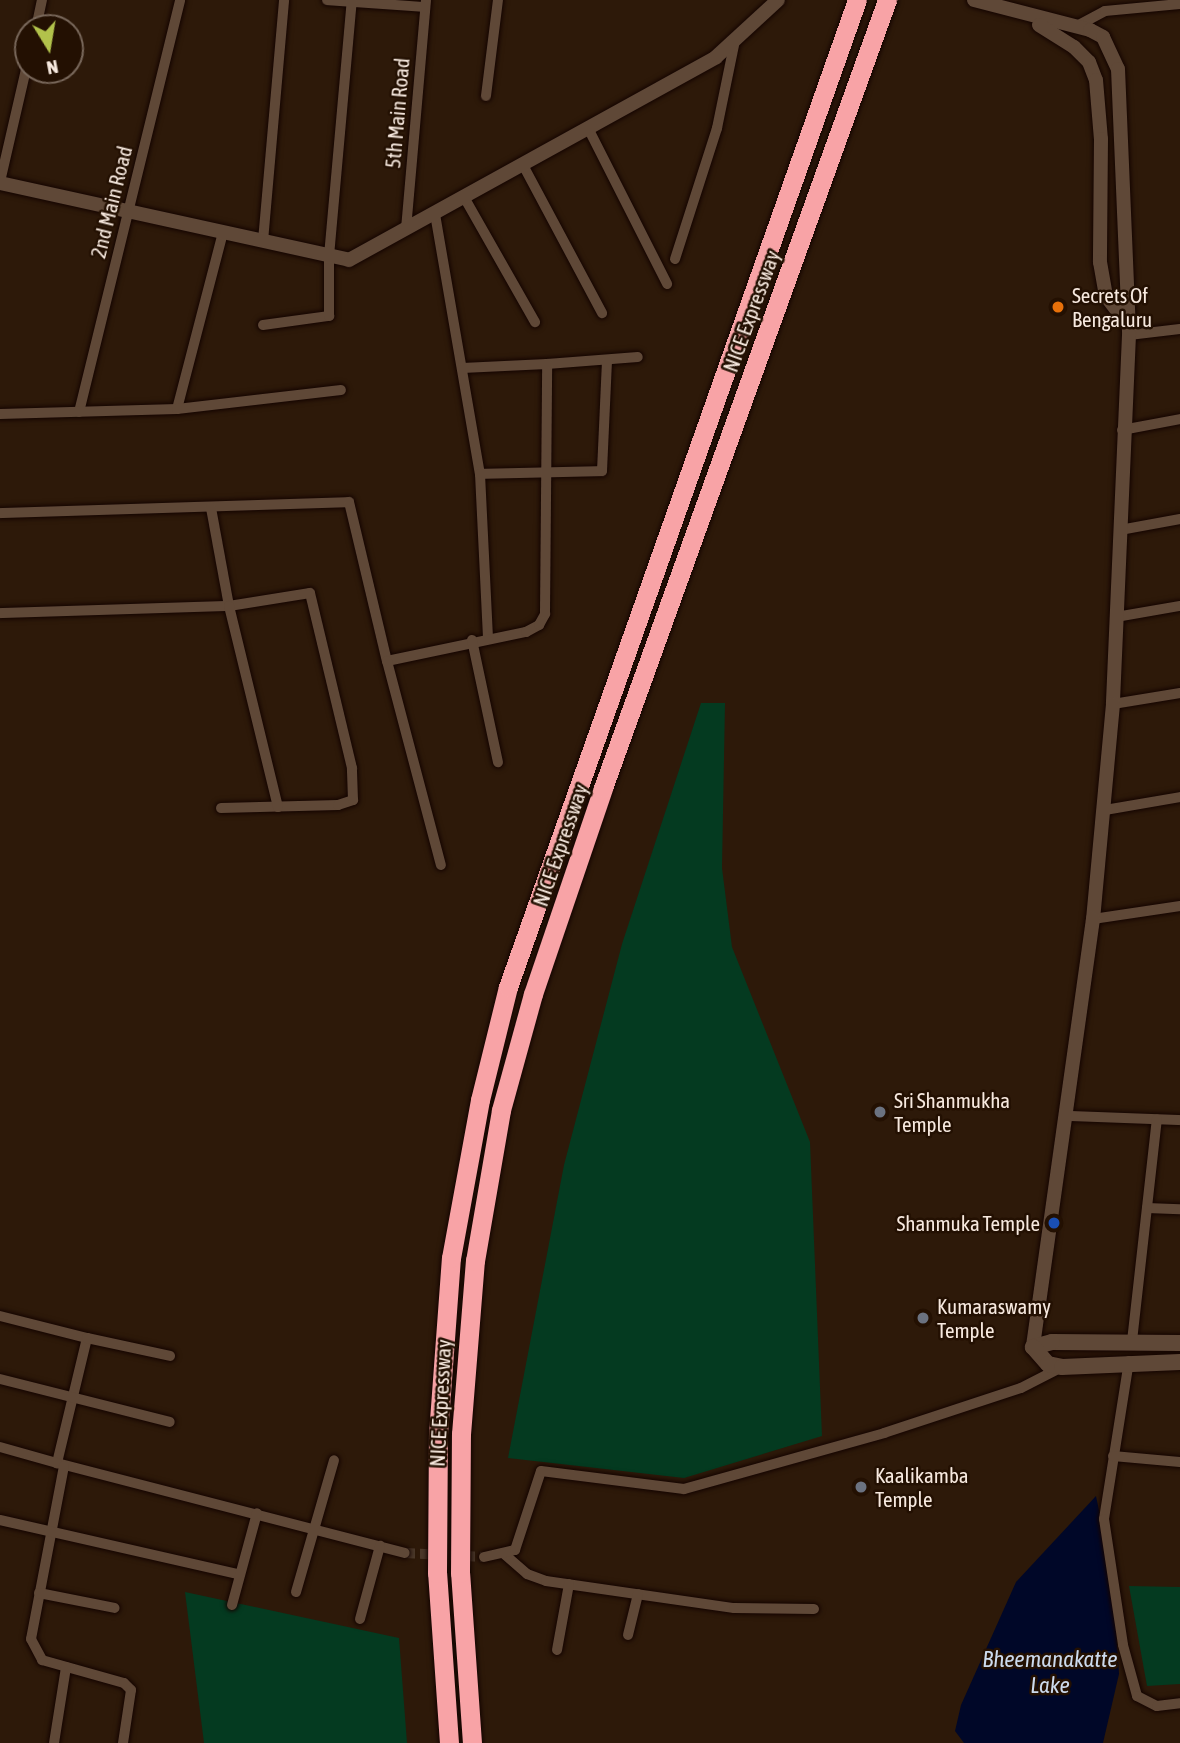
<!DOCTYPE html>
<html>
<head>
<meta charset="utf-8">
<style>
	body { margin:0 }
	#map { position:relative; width:1180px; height:1743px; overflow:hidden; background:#2d1909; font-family:"Asap Condensed",sans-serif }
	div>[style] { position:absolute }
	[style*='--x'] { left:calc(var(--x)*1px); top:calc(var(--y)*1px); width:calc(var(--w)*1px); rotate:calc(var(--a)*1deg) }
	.green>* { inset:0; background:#043a20 }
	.water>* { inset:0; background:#000728 }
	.minor-tunnel>* { height:10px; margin-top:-5px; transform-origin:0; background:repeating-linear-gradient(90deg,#4b3829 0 10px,transparent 0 15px) }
	.roads { filter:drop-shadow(0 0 2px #140400) drop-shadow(0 0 2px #140400) }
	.minor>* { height:10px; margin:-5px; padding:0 5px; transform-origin:5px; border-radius:5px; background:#5f4837 }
	.tertiary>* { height:14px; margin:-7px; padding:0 7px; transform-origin:7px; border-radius:7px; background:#5f4837 }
	.secondary>* { height:16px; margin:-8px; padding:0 8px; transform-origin:8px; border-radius:8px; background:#5f4837 }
	.motorway>* { height:19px; margin:-9.5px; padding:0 9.5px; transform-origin:9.5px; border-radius:9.5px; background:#f8a3a6 }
	.dots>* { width:19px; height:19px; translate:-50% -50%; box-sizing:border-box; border:4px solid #231002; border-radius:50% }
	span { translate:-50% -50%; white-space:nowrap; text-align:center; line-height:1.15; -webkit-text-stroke:5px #231002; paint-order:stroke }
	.street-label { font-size:21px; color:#f7e9df }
	.poi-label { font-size:21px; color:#f7e9df }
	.left { translate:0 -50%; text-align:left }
	.right { translate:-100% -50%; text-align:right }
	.water-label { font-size:23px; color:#ccdaed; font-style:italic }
	.north { position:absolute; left:14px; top:14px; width:70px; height:70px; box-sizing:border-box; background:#231002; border:2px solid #78675a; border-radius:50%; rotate:169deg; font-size:19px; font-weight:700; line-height:28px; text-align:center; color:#f7e9df }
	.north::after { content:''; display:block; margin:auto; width:24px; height:32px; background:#b2c24b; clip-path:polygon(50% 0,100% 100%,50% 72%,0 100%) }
</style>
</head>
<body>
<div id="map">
	<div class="green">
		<i style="clip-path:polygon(701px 703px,725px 703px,722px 868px,732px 947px,810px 1142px,822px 1436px,684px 1478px,508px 1458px,564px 1165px,622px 944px)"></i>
		<i style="clip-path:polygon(1129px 1586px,1180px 1587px,1180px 1684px,1147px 1686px)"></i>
		<i style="clip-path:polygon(185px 1592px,399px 1638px,407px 1743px,204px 1743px)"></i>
	</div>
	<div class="water">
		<i style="clip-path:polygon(1096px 1496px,1112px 1572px,1119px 1674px,1103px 1743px,964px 1743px,955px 1731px,961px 1705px,1016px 1582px)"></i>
	</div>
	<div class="minor-tunnel">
		<i style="--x:405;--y:1553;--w:79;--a:2.9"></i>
	</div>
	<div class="roads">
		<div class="minor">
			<i style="--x:327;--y:0;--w:98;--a:4.1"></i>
			<i style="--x:1075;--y:27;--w:34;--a:-28"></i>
			<i style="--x:1105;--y:11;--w:75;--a:-5.3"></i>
			<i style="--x:36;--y:28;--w:29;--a:-78"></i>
			<i style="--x:486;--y:96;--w:97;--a:-82.9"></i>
			<i style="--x:588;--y:128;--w:175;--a:63.1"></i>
			<i style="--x:523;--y:165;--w:168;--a:61.9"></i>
			<i style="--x:0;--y:182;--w:124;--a:-77"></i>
			<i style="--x:464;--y:197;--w:144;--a:60.4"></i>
			<i style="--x:435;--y:214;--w:264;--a:80.2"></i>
			<i style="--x:480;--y:474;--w:164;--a:87.2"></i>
			<i style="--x:406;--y:229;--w:230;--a:-85"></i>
			<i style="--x:263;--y:241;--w:242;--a:-85"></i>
			<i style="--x:675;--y:259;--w:138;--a:-72.2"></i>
			<i style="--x:717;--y:128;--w:90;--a:-78.4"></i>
			<i style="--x:263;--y:325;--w:67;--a:-7.8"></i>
			<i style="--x:329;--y:316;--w:60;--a:-90"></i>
			<i style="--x:329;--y:256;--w:257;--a:-84.9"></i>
			<i style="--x:1129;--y:335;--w:51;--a:-6.7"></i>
			<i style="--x:547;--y:364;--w:91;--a:-4.4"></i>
			<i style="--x:177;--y:409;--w:182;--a:-75.4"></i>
			<i style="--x:79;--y:412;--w:424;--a:-76.2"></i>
			<i style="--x:0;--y:414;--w:177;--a:-1.6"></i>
			<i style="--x:177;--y:409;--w:165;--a:-6.6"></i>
			<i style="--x:1122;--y:430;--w:59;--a:-10.7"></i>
			<i style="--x:480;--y:474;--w:122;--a:-1.4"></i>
			<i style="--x:602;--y:471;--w:111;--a:-87.4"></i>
			<i style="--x:0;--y:513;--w:349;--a:-1.8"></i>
			<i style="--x:349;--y:502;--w:163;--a:76.6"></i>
			<i style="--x:387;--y:661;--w:142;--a:-11.8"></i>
			<i style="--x:526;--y:632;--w:15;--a:-28"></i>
			<i style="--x:539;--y:625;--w:13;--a:-61"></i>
			<i style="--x:545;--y:614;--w:250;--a:-89.5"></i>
			<i style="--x:547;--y:364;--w:85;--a:177.3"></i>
			<i style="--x:1120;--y:530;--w:61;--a:-10.4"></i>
			<i style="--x:0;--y:613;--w:229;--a:-1.8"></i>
			<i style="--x:229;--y:606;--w:100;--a:-100.4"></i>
			<i style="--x:1116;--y:617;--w:65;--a:-9.8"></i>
			<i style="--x:472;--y:640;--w:125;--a:78"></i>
			<i style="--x:387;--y:661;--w:211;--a:75.2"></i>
			<i style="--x:1113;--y:704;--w:68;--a:-9.3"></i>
			<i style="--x:221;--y:808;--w:117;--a:-1.5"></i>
			<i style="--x:338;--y:805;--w:16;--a:-18"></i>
			<i style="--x:353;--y:800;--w:32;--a:-92"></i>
			<i style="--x:352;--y:768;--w:180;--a:-103.5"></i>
			<i style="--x:310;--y:593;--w:82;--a:170.9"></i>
			<i style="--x:229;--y:606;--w:207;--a:76.3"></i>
			<i style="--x:1105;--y:810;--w:76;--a:-9.8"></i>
			<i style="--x:1093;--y:919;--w:88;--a:-8.5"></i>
			<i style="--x:1069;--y:1116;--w:111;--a:2.1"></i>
			<i style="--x:1147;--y:1208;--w:33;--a:2"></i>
			<i style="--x:0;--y:1316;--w:90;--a:14.2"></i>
			<i style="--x:87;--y:1338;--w:129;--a:103.5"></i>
			<i style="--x:57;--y:1463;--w:359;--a:14.5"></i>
			<i style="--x:87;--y:1338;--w:85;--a:12.2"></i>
			<i style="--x:1132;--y:1341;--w:223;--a:-83.6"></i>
			<i style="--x:1129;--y:1361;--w:160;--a:99"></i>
			<i style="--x:1104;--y:1519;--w:127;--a:81.4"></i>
			<i style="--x:1123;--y:1645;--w:53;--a:74.6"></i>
			<i style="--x:1137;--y:1696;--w:22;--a:27"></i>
			<i style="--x:1157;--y:1706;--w:23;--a:-7"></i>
			<i style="--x:0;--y:1379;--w:175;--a:14.2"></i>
			<i style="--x:0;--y:1447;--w:59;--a:15.7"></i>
			<i style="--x:1113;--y:1456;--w:67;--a:5.1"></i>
			<i style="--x:64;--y:1466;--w:176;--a:100.8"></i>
			<i style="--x:31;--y:1639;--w:24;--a:62"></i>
			<i style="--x:42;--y:1660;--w:85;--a:15.7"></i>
			<i style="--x:124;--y:1683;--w:10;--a:45"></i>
			<i style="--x:131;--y:1690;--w:54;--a:98.6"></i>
			<i style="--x:0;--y:1520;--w:244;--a:12.8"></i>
			<i style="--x:503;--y:1553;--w:32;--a:41"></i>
			<i style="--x:527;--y:1574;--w:20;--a:20"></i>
			<i style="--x:546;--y:1581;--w:190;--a:8.2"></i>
			<i style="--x:734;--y:1608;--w:80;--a:0.7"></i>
			<i style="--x:484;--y:1557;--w:32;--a:-13"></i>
			<i style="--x:515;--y:1550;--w:83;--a:-71.8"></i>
			<i style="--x:541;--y:1471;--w:144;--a:7.2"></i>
			<i style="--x:684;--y:1489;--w:208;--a:-15.6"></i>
			<i style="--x:884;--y:1433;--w:144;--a:-18.2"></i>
			<i style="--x:1021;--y:1388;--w:46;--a:-27.1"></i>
			<i style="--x:296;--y:1592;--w:137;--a:-73.9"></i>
			<i style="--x:39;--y:1593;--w:77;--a:11.2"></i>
			<i style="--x:232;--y:1605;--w:95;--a:-74.8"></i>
			<i style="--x:360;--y:1619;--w:76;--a:-74.7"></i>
			<i style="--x:628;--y:1635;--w:42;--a:-76.3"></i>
			<i style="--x:557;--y:1650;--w:67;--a:-79.7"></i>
			<i style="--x:54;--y:1743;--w:77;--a:-81"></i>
		</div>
		<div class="tertiary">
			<i style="--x:974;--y:0;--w:120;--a:14.5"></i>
			<i style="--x:1090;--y:30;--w:15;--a:28"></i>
			<i style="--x:1103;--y:37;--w:35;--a:65"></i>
			<i style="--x:1118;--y:69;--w:266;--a:87.6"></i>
			<i style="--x:1129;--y:335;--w:369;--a:92.5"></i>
			<i style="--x:1113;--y:704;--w:216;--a:95.3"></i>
			<i style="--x:1093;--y:919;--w:432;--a:98"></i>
			<i style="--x:1039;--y:25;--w:41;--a:32.2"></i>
			<i style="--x:1074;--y:47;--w:21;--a:45"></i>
			<i style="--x:1089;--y:62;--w:19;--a:69"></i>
			<i style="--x:1096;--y:80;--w:59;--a:85.2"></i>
			<i style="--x:1101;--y:139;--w:123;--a:90.5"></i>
			<i style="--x:1100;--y:262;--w:35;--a:80"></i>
			<i style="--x:1106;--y:296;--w:34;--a:53"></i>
			<i style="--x:0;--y:183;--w:357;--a:12.4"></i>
			<i style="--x:349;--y:260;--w:419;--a:-28.9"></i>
			<i style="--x:716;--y:57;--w:84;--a:-42.6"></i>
		</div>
		<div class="secondary">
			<i style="--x:1180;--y:1343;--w:128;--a:-179.6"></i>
			<i style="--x:1052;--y:1342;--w:20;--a:165"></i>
			<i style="--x:1033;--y:1347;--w:23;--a:49"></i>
			<i style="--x:1048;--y:1364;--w:14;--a:12"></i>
			<i style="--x:1062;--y:1367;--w:118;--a:-2.4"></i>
		</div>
		<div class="motorway">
			<i style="--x:449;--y:1743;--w:170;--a:-94"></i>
			<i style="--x:437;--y:1573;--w:139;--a:-89.6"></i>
			<i style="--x:438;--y:1434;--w:176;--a:-85.8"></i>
			<i style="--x:451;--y:1258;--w:161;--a:-79.6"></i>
			<i style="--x:480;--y:1100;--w:116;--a:-76.1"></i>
			<i style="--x:508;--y:987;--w:1047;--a:-70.53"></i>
			<i style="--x:472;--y:1743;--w:170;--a:-94"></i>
			<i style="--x:460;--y:1573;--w:139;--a:-89.6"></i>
			<i style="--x:461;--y:1434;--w:174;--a:-85.4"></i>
			<i style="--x:475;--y:1261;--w:153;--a:-80.2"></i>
			<i style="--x:501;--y:1110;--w:120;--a:-74.6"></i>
			<i style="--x:533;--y:994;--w:218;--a:-71.2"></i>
			<i style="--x:603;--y:788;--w:838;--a:-70.18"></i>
		</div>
	</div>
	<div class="dots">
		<i style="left:1058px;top:307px;background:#e8710a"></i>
		<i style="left:880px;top:1112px;background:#6b7280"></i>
		<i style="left:1054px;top:1223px;background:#1a4fb4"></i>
		<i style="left:923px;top:1318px;background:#6b7280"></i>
		<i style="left:861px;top:1487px;background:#6b7280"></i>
	</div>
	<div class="street-label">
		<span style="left:397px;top:113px;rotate:-85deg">5th Main Road</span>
		<span style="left:111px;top:202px;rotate:-76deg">2nd Main Road</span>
		<span style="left:751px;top:311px;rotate:-70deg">NICE Expressway</span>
		<span style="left:560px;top:845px;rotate:-71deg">NICE Expressway</span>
		<span style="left:440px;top:1403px;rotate:-87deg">NICE Expressway</span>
	</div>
	<div class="poi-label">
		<span class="left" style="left:1072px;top:307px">Secrets Of<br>Bengaluru</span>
		<span class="left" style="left:894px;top:1112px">Sri Shanmukha<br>Temple</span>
		<span class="right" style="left:1040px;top:1223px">Shanmuka Temple</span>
		<span class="left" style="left:937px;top:1318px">Kumaraswamy<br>Temple</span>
		<span class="left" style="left:875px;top:1487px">Kaalikamba<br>Temple</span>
	</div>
	<div class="water-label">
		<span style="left:1050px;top:1672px">Bheemanakatte<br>Lake</span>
	</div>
	<div class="north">N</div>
</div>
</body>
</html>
